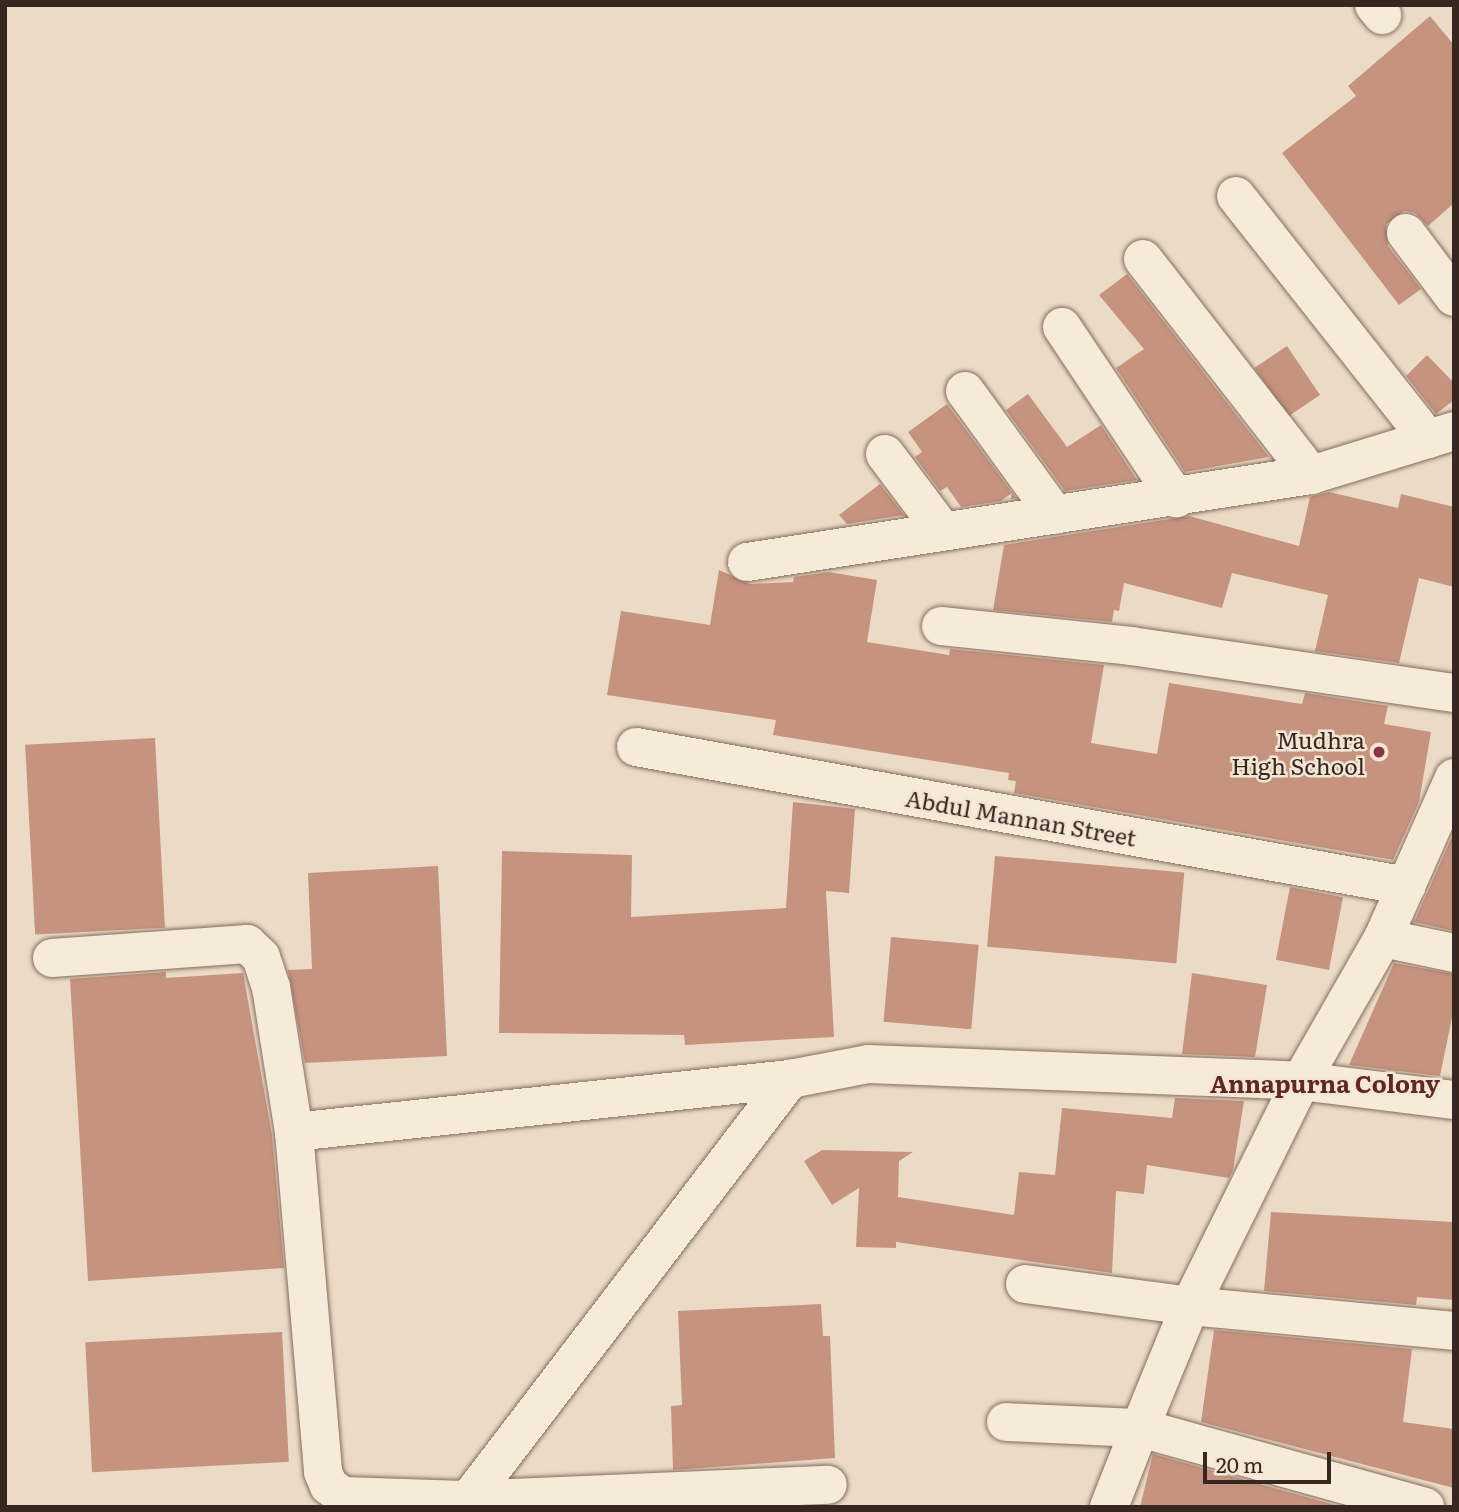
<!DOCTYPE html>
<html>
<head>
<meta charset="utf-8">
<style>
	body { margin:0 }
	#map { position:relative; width:1459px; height:1512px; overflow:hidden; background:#ebdbc6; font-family:Literata,serif }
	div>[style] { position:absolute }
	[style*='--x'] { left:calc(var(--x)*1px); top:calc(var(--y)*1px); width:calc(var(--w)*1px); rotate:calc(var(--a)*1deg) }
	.building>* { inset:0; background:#c6937f; transform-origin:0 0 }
	.roads { filter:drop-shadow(0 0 2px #856d5d) drop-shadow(0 0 2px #856d5d) }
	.minor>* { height:38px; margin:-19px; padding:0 19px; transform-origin:19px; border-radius:19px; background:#f6ead9 }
	.dots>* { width:19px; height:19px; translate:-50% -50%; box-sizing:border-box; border:4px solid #f3e6d5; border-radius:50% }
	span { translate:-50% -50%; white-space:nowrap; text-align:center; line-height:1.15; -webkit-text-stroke:5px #f3e6d5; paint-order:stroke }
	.poi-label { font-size:23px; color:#362820 }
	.right { translate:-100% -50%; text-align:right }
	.street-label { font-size:23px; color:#362820 }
	.neighbourhood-label { font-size:24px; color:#602723; font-weight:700 }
	.frame { position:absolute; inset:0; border:7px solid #362820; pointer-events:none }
	.scale { position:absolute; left:1203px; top:1452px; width:128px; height:32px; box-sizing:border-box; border:4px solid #362820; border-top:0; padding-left:9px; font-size:21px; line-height:24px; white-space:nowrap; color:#362820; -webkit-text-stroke:5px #f3e6d5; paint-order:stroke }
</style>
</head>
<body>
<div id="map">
	<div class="building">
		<i style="clip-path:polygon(1430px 16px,1454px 45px,1454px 203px,1428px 226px,1415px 213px,1404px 211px,1386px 224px,1388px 246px,1421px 289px,1399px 305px,1282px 153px,1356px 96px,1348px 86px)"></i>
		<i style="clip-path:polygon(1127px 274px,1269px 457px,1185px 472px,1116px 368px,1144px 349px,1099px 295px)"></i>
		<i style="left:1287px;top:346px;width:59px;height:39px;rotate:56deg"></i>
		<i style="clip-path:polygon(1427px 355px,1454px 383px,1454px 400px,1436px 414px,1406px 376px)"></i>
		<i style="clip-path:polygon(1028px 394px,1067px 447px,1101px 425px,1137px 480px,1065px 491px,1006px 410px)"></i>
		<i style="clip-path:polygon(947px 404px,1016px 498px,1011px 499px,1012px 493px,1001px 501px,961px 507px,947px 487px,940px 491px,915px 457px,922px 452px,908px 432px)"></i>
		<i style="clip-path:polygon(880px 484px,904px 515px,847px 524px,839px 515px)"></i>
		<i style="clip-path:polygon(1329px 492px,1398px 508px,1401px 494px,1454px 507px,1454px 587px,1419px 578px,1399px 663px,1315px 651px,1328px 595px,1232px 573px,1222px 608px,1124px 583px,1119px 611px,1114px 610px,1112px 622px,993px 610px,1004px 545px,1189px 516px,1299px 546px,1310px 497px)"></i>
		<i style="clip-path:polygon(719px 570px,750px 584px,793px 582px,794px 577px,829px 572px,877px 580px,867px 642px,949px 655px,950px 649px,1104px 665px,1091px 743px,1157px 754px,1169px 683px,1302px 704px,1305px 693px,1388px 706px,1384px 724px,1431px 732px,1419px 802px,1393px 860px,1014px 793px,1016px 781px,1008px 780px,1009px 773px,773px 735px,776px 720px,607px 695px,621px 611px,710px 625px)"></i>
		<i style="left:155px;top:738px;width:190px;height:130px;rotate:87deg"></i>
		<i style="clip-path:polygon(793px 802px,855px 809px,849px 893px,826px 891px,834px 1037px,685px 1045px,684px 1035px,499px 1033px,502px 851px,632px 855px,631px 917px,786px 908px)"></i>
		<i style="clip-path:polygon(1454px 832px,1454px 931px,1414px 922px,1428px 891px)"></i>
		<i style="left:995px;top:856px;width:190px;height:91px;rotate:5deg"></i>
		<i style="clip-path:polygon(438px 866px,447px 1056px,305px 1063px,288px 970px,312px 969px,308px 873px)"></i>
		<i style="left:1290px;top:887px;width:54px;height:74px;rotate:11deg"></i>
		<i style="left:891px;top:937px;width:88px;height:85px;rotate:5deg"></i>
		<i style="clip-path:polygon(1394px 963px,1454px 974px,1454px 1008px,1440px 1076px,1349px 1065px)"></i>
		<i style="clip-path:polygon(166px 972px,166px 978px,243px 973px,272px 1135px,284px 1268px,88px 1281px,70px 979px)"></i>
		<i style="clip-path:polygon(1192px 973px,1267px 985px,1255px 1057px,1182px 1054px)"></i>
		<i style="clip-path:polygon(1175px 1098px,1244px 1101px,1233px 1170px,1229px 1178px,1147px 1165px,1144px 1194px,1116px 1191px,1112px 1273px,896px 1242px,896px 1248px,856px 1247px,859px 1188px,832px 1205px,804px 1161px,822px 1150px,913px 1152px,899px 1161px,898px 1197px,1014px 1215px,1019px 1172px,1055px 1175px,1062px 1108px,1172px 1118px)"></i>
		<i style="clip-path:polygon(1271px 1212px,1454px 1222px,1454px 1300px,1417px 1297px,1416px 1305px,1264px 1291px)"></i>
		<i style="clip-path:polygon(821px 1304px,823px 1336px,830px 1336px,835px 1458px,673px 1470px,671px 1406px,682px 1405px,678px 1311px)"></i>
		<i style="clip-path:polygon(1214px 1330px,1412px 1349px,1403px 1422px,1454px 1429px,1454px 1488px,1201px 1422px)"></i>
		<i style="left:282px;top:1332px;width:130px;height:197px;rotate:87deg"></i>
		<i style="clip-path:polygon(1153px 1454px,1338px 1506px,1338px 1507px,1140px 1507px)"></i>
	</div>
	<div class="roads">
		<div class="minor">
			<i style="--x:1374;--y:5;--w:13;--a:51"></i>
			<i style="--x:1236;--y:196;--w:310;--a:51.7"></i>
			<i style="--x:1406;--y:233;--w:80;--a:53.1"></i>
			<i style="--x:1143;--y:259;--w:274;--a:52.1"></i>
			<i style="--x:1062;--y:327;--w:206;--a:56.3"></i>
			<i style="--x:965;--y:391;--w:153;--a:54"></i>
			<i style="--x:885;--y:454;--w:95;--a:53.1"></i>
			<i style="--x:747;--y:562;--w:571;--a:-8.77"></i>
			<i style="--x:1311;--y:475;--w:150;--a:-17.1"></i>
			<i style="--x:941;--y:626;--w:191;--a:6"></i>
			<i style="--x:1131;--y:646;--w:326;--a:8.3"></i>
			<i style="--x:636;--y:747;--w:783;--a:10.22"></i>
			<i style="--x:1383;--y:938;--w:73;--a:11.9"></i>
			<i style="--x:52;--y:958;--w:196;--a:-4.1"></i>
			<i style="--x:247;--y:944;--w:19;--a:43"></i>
			<i style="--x:261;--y:957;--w:32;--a:72"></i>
			<i style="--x:271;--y:987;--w:147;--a:81"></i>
			<i style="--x:294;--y:1132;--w:341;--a:85.1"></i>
			<i style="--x:323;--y:1472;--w:15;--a:67"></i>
			<i style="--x:329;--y:1486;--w:17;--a:36"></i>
			<i style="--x:343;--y:1496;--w:122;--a:1.9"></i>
			<i style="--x:465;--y:1500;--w:363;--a:-2.4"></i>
			<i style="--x:294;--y:1132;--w:499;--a:-6.1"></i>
			<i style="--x:1025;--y:1284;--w:166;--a:7.6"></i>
			<i style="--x:1190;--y:1306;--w:265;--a:5.4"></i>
			<i style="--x:1006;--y:1422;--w:134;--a:2.6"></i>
			<i style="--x:1140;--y:1428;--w:132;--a:-67.7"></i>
			<i style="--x:1190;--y:1306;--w:251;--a:-63.7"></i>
			<i style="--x:1301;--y:1081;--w:165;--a:-60.2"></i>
			<i style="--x:1383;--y:938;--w:175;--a:-66.1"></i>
			<i style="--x:463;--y:1507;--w:539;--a:-52.62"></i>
			<i style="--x:790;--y:1079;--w:79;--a:-10.9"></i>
			<i style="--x:868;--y:1064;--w:433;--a:2.2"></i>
			<i style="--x:1301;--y:1081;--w:154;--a:7.1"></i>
			<i style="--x:1109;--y:1507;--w:85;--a:-68.6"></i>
			<i style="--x:1140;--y:1428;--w:296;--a:15.5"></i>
		</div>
	</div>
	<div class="dots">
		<i style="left:1379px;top:752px;background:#8f3240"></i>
	</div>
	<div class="poi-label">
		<span class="right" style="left:1365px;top:752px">Mudhra<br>High School</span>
	</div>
	<div class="street-label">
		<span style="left:1021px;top:817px;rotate:10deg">Abdul Mannan Street</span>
	</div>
	<div class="neighbourhood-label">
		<span style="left:1325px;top:1083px">Annapurna Colony</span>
	</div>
	<div class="frame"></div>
	<div class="scale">20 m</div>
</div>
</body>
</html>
